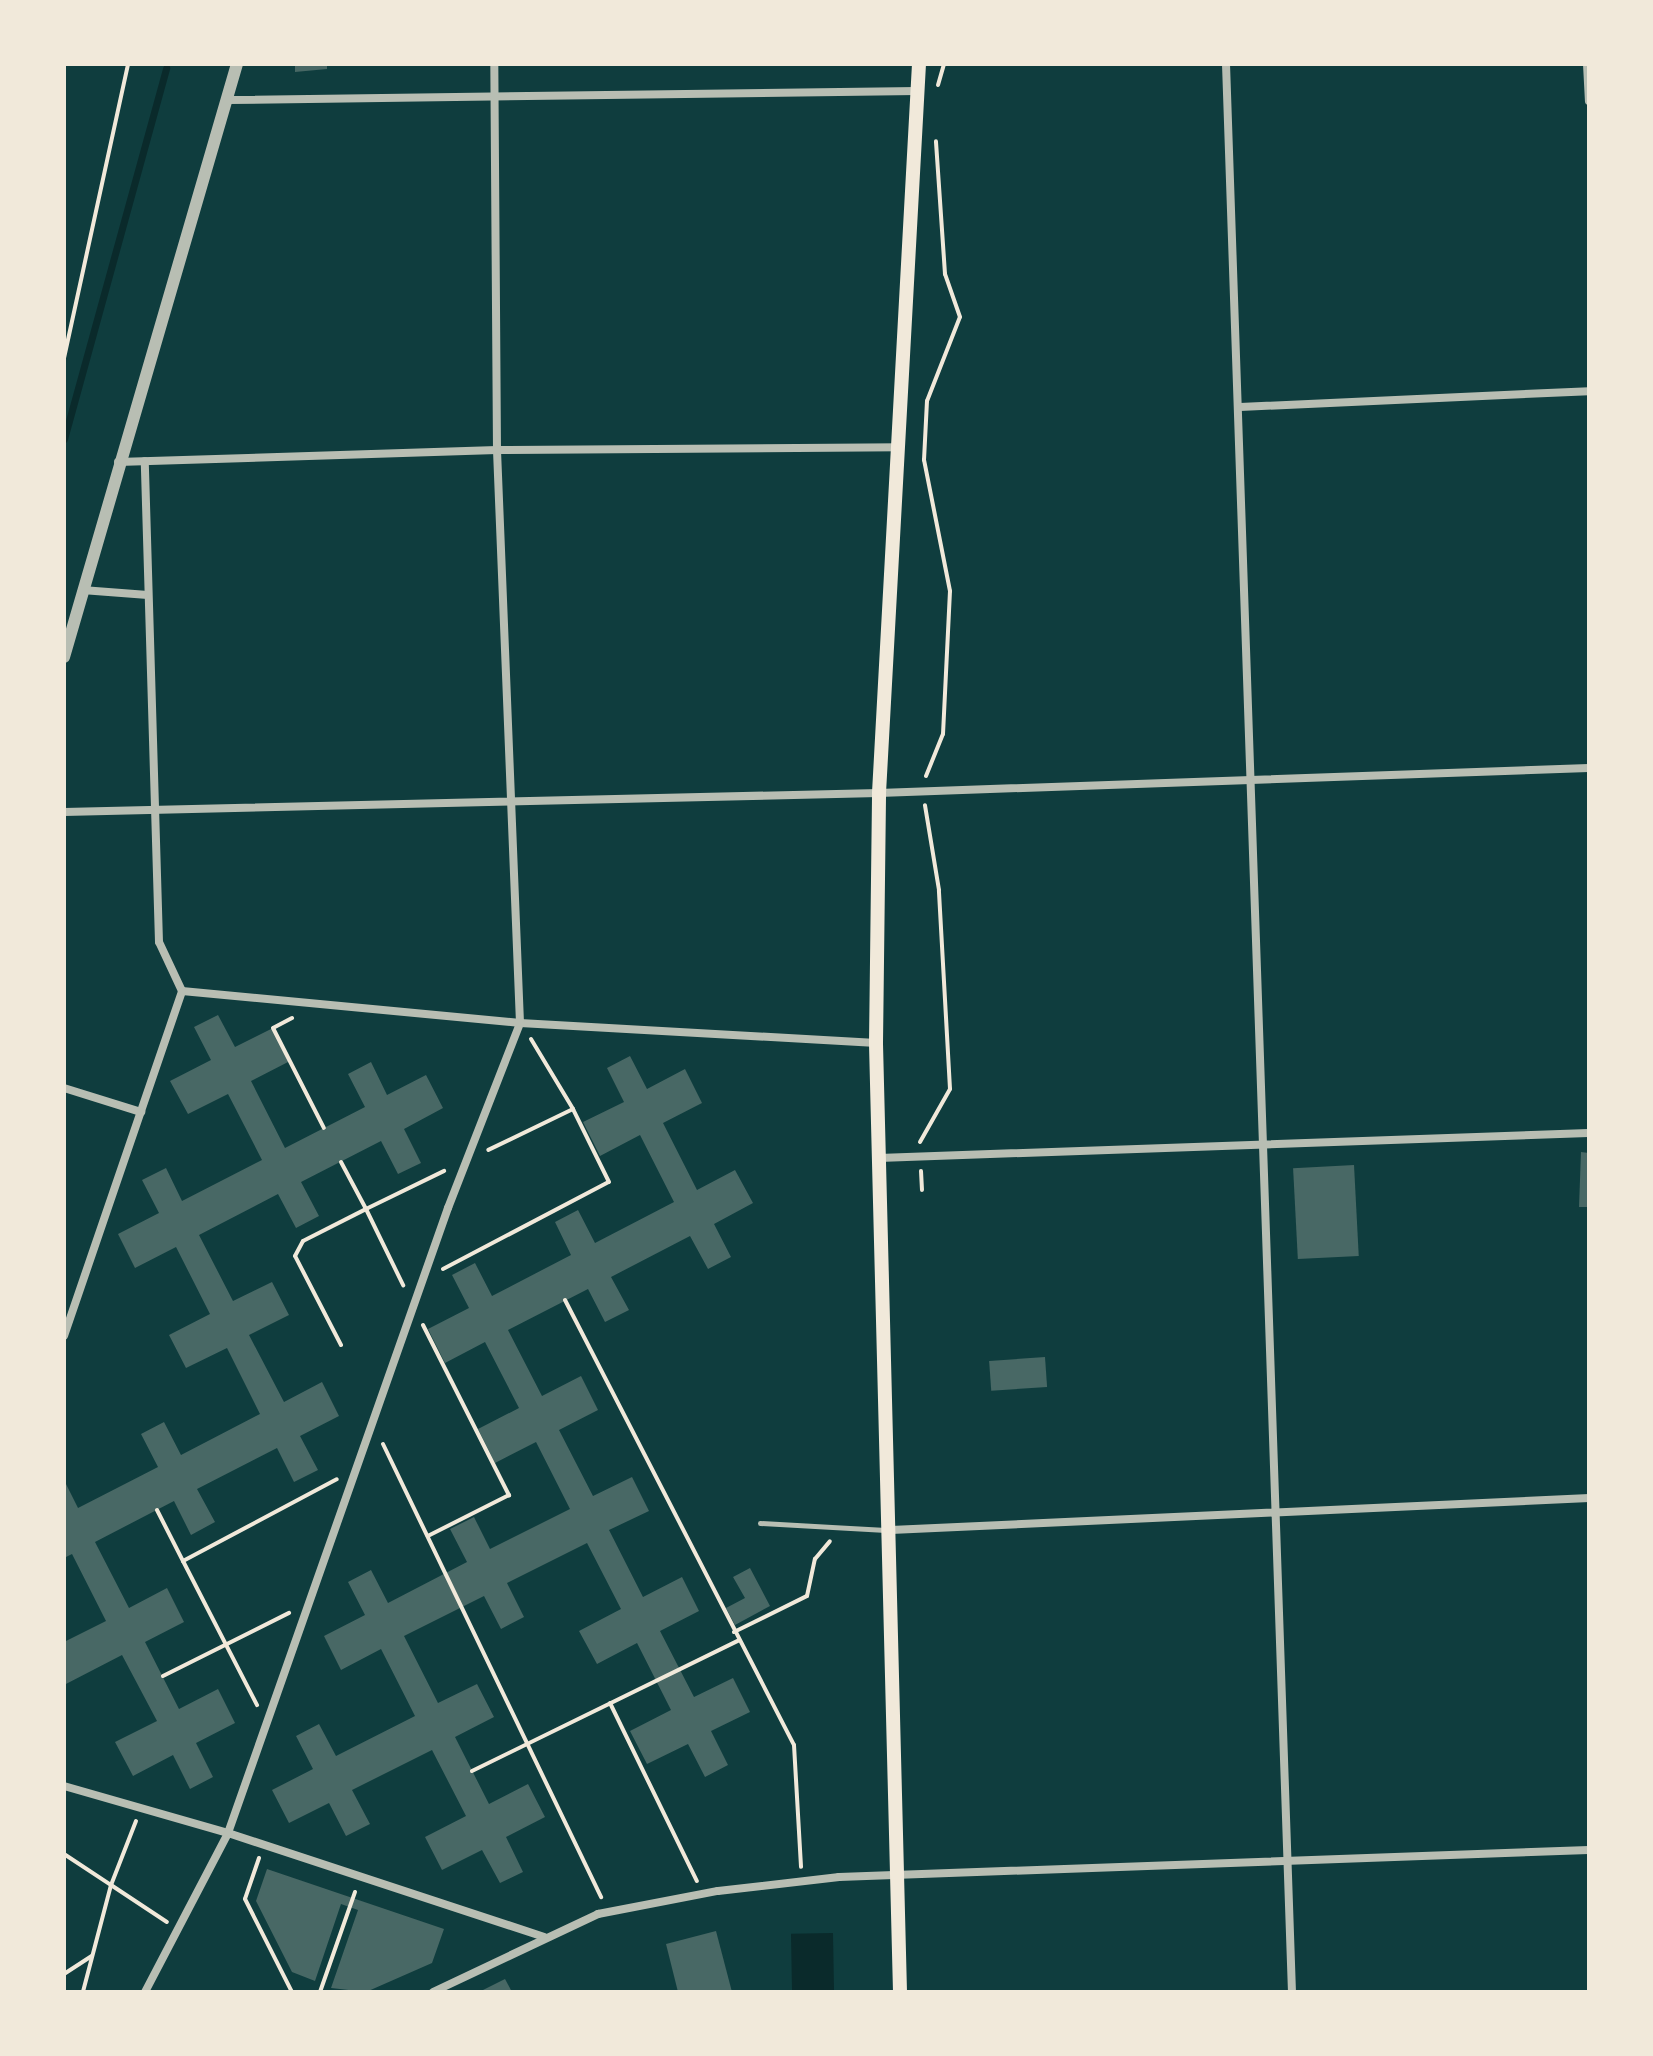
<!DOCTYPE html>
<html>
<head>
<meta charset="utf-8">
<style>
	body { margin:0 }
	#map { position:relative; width:1653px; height:2056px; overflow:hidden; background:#0f3d3e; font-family:"Exo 2",sans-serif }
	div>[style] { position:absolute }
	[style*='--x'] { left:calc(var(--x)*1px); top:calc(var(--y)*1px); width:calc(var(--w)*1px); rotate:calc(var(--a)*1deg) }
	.water>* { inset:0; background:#0a2a2b; transform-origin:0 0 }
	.stream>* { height:7px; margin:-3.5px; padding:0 3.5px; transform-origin:3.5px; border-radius:3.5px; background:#0a2a2b }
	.building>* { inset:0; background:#486865; transform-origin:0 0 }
	.path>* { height:4px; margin:-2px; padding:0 2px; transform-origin:2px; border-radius:2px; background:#f1e9da }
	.service>* { height:5px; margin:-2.5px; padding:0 2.5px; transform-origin:2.5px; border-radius:2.5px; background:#b8beb3 }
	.minor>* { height:8px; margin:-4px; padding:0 4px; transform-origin:4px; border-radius:4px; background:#b8beb3 }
	.tertiary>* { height:12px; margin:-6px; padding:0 6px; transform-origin:6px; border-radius:6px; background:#b8beb3 }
	.secondary>* { height:14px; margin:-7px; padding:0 7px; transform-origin:7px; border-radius:7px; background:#f1e9da }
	span { translate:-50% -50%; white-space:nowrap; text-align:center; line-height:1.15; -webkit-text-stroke:8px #f1e9da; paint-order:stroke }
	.frame { position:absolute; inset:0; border:66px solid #f1e9da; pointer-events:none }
</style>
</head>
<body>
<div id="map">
	<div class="water">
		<i style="left:833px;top:1933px;width:59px;height:42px;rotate:89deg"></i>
	</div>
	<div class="stream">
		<i style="--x:64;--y:439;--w:385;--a:-74.6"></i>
	</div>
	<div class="building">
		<i style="clip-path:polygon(295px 64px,327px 64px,327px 69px,295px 72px)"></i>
		<i style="clip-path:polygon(218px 1015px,235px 1047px,273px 1028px,290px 1061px,251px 1081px,285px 1148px,365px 1107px,348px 1074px,371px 1062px,387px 1095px,426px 1075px,443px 1108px,404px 1129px,421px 1163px,398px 1174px,381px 1141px,301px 1182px,319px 1216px,296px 1228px,278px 1194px,199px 1235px,233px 1301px,272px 1282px,289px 1315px,249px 1335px,284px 1402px,322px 1382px,339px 1416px,300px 1436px,318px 1470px,294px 1482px,277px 1448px,197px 1489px,215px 1522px,191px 1535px,174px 1501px,95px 1542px,129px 1608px,167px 1588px,184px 1622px,145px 1642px,179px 1709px,218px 1689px,235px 1723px,196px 1743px,213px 1777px,190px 1789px,173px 1755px,133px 1776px,115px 1742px,157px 1721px,122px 1655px,64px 1685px,64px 1642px,106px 1621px,72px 1554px,64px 1558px,64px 1480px,78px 1508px,158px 1467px,141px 1434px,164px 1422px,181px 1455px,260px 1414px,227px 1348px,186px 1368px,169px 1335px,210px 1314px,176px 1247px,135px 1268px,118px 1234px,159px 1213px,142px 1180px,166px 1168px,182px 1201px,262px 1160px,228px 1094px,188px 1114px,170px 1081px,211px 1060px,194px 1027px)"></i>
		<i style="clip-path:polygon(630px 1056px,647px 1089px,685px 1069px,702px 1103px,663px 1123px,697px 1190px,735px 1170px,753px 1203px,714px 1224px,731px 1257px,708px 1269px,690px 1236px,611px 1277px,629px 1310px,605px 1322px,588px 1289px,508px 1330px,542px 1396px,581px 1376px,598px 1410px,559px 1430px,593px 1496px,632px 1477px,649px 1511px,609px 1530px,643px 1597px,682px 1577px,699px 1611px,660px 1631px,694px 1697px,733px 1678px,750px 1712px,711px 1731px,728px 1765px,705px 1777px,688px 1744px,647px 1764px,630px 1731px,671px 1710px,637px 1643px,597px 1664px,579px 1631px,621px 1609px,587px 1543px,507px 1583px,524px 1617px,501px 1629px,484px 1596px,404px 1636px,438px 1703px,477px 1684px,494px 1717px,455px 1737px,489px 1804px,528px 1784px,545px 1817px,506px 1837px,523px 1872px,500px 1883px,482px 1850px,442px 1870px,425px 1837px,466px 1816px,432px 1750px,352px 1790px,370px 1824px,346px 1836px,329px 1803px,289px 1823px,272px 1790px,313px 1769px,296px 1736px,319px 1724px,336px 1756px,415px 1716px,381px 1649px,341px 1670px,324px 1636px,365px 1615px,348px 1582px,371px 1570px,388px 1603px,467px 1562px,450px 1529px,474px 1517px,490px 1549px,570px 1509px,536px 1442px,495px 1463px,478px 1429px,519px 1408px,485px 1342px,445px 1363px,428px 1329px,469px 1308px,452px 1275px,475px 1263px,492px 1296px,571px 1255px,555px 1222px,578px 1210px,595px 1243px,674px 1202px,640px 1135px,600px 1156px,583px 1122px,624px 1102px,607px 1068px)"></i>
		<i style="clip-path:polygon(1581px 1152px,1589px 1153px,1589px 1207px,1579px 1207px)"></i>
		<i style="left:1354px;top:1165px;width:91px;height:61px;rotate:87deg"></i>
		<i style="left:1045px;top:1357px;width:30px;height:56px;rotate:86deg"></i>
		<i style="clip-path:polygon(750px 1568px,770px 1606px,735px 1625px,726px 1608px,745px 1598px,733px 1577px)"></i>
		<i style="clip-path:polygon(267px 1869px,444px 1929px,432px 1963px,366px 1992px,331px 1988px,358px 1910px,341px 1904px,315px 1981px,292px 1972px,256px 1901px)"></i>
		<i style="clip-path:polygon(716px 1931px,732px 1992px,678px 1992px,666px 1944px)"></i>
		<i style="clip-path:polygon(505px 1979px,512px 1992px,479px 1992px)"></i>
	</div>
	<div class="path">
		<i style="--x:938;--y:85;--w:22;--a:-74"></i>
		<i style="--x:64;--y:358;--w:301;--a:-77.7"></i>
		<i style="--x:926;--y:776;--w:45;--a:-68"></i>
		<i style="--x:943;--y:734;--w:143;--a:-87.2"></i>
		<i style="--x:950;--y:591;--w:134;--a:-101.2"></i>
		<i style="--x:924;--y:460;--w:59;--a:-87.1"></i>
		<i style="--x:927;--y:401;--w:90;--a:-68.6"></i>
		<i style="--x:960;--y:317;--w:46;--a:-109.2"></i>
		<i style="--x:945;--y:274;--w:133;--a:-93.9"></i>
		<i style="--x:292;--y:1018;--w:21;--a:152"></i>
		<i style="--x:273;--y:1028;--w:112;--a:63"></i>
		<i style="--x:531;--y:1039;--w:82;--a:59"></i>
		<i style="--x:920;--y:1142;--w:61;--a:-60.5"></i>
		<i style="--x:950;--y:1089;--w:199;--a:-93.2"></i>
		<i style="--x:939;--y:890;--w:86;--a:-99.4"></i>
		<i style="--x:341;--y:1162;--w:53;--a:62"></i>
		<i style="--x:366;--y:1209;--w:87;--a:-26"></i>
		<i style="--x:921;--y:1171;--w:19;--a:87"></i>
		<i style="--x:443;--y:1269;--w:187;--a:-27.7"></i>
		<i style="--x:609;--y:1182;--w:81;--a:-116.3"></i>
		<i style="--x:573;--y:1109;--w:94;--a:154.2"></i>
		<i style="--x:565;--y:1300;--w:500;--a:62.77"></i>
		<i style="--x:794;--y:1745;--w:122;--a:86.7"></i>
		<i style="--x:423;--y:1325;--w:191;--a:63.2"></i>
		<i style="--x:509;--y:1495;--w:91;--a:153.2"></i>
		<i style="--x:341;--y:1345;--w:100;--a:-117.3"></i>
		<i style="--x:295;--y:1256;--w:17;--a:-62"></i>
		<i style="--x:303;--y:1241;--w:71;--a:-26.9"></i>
		<i style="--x:366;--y:1209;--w:85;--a:64"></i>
		<i style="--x:383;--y:1444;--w:503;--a:64.3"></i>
		<i style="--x:157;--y:1510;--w:57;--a:63"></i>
		<i style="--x:183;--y:1561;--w:174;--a:-28"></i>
		<i style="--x:183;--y:1561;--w:162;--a:62.8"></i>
		<i style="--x:734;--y:1632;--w:81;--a:-26.3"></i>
		<i style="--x:807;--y:1596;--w:38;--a:-78"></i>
		<i style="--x:815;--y:1559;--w:23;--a:-50"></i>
		<i style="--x:163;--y:1676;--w:141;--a:-26.6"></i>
		<i style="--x:610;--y:1703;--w:198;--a:64"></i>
		<i style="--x:472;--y:1771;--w:297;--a:-26.1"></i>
		<i style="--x:136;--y:1821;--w:69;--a:111.3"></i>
		<i style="--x:111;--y:1885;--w:67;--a:33.5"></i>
		<i style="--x:64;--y:1854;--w:56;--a:33.4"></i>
		<i style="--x:111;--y:1885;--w:111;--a:104.7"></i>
		<i style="--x:259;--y:1858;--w:43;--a:108.9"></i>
		<i style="--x:245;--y:1899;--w:104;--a:63.2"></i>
		<i style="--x:64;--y:1974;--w:33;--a:-33"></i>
		<i style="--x:320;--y:1992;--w:106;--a:-70.7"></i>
	</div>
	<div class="service">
		<i style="--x:760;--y:1523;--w:126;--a:3.2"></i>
	</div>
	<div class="minor">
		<i style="--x:1226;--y:64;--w:1929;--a:88.04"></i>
		<i style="--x:1587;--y:64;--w:37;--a:87"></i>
		<i style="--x:228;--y:100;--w:689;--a:-0.75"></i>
		<i style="--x:1240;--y:407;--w:349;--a:-2.6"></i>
		<i style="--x:118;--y:462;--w:379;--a:-1.8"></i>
		<i style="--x:497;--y:450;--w:403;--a:-0.4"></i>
		<i style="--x:82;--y:590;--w:66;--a:4.3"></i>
		<i style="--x:64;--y:812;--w:815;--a:-1.34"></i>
		<i style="--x:879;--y:793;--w:710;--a:-2.02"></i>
		<i style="--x:182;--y:991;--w:340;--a:5.4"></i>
		<i style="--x:520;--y:1023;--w:357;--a:3.2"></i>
		<i style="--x:64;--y:1088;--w:81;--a:17.3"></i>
		<i style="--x:879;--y:1158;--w:710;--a:-2.02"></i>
		<i style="--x:64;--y:1336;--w:365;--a:-71.1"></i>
		<i style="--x:182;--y:991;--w:54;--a:-115.1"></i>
		<i style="--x:159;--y:942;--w:481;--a:-91.7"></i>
		<i style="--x:891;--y:1530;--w:699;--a:-2.62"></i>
		<i style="--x:64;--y:1786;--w:171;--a:16"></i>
		<i style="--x:228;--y:1833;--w:333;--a:18.2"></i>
		<i style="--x:145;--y:1992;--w:179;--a:-62.4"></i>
		<i style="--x:228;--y:1833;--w:663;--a:-70.61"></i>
		<i style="--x:448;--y:1208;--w:199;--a:-68.7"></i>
		<i style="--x:520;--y:1023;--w:573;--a:-92.3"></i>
		<i style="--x:497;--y:450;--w:386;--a:-90.4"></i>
		<i style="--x:433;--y:1992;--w:183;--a:-25.3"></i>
		<i style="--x:598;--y:1914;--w:122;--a:-10.9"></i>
		<i style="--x:718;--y:1891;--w:122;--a:-6.6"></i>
		<i style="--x:839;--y:1877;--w:750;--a:-2.06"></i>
	</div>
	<div class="tertiary">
		<i style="--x:64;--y:657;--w:618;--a:-73.74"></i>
	</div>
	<div class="secondary">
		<i style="--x:900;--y:1992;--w:949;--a:-91.45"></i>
		<i style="--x:876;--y:1043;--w:250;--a:-89.3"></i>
		<i style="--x:879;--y:793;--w:730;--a:-86.86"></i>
	</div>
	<div class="frame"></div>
</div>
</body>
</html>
